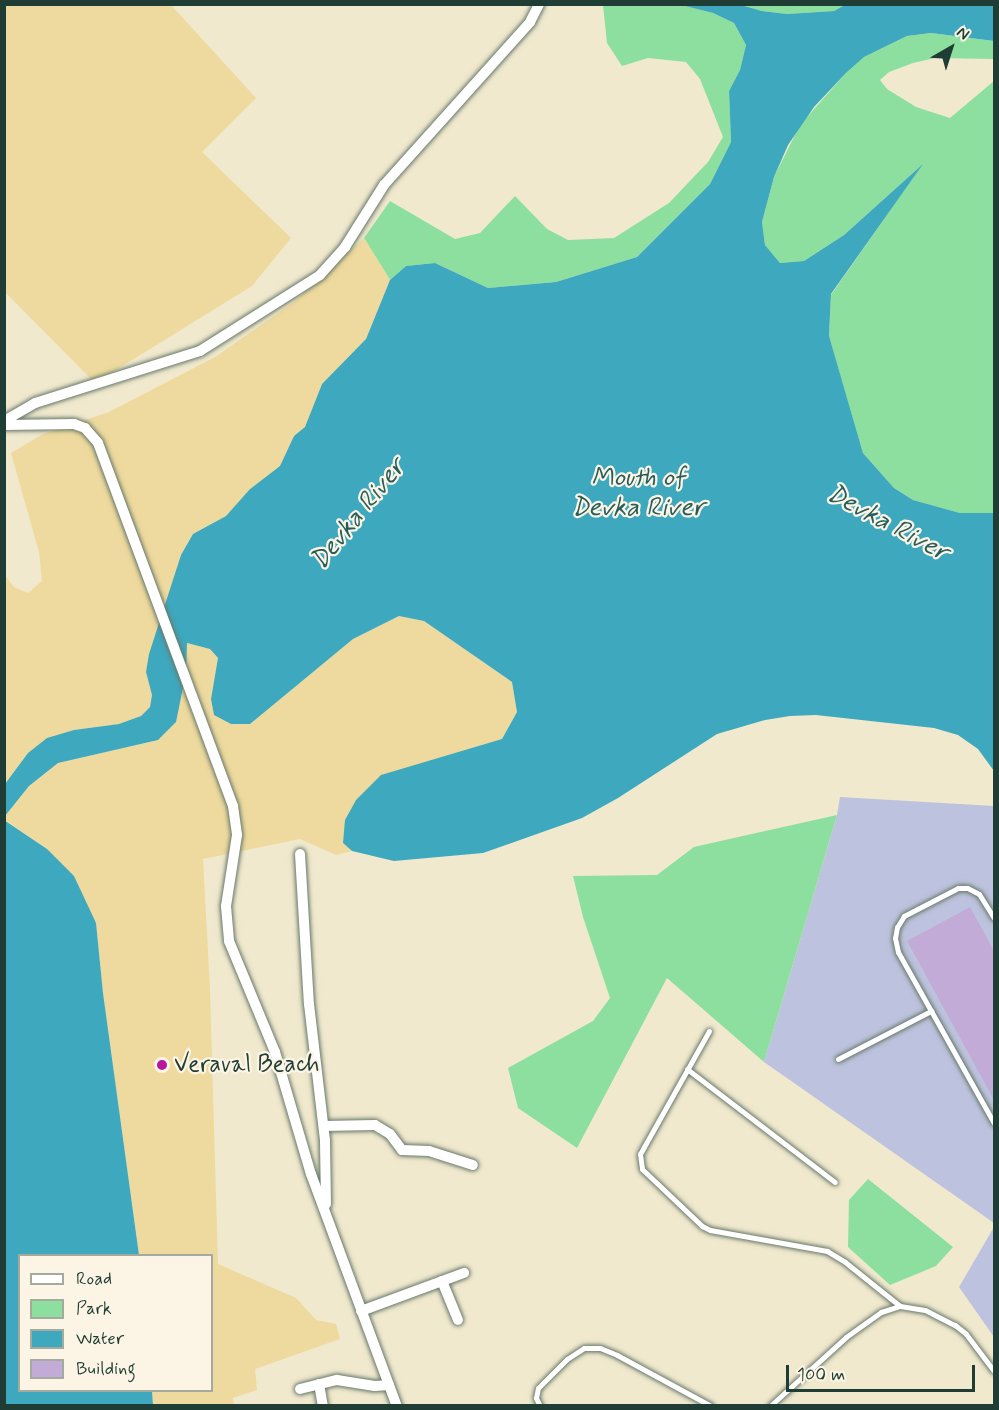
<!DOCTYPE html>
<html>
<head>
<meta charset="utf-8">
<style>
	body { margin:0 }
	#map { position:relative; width:999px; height:1410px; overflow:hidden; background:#f0e9ce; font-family:Mynerve,sans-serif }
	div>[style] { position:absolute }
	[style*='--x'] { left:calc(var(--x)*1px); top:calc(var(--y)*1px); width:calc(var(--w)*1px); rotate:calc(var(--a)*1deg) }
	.industrial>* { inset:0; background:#bdc3de }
	.green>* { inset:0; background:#8ddf9f }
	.sand>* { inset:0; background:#eeda9e }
	.water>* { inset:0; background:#3ea8be }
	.building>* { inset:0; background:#c2abd6 }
	.roads { filter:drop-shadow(0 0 2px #68796a) drop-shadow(0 0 2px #68796a) }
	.service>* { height:5px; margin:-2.5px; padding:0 2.5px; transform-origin:2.5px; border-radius:2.5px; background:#fff }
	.minor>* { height:10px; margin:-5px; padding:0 5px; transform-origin:5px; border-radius:5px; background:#fff }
	.dots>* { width:16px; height:16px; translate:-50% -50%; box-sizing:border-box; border:3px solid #fcf5e5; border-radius:50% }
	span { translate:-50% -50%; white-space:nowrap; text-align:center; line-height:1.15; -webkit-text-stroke:4.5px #fcf5e5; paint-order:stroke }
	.poi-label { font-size:24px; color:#1f3d34 }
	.left { translate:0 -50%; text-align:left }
	.water-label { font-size:26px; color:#285d5d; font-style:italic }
	.frame { position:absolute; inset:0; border:6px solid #1f3d34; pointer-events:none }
	.legend { position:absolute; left:18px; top:1254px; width:195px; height:138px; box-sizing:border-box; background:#fcf5e5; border:2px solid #a4ab9e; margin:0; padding:8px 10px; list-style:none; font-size:18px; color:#1f3d34 }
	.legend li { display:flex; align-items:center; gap:12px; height:30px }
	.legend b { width:30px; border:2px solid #a4ab9e }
	.north { position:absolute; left:921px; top:18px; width:60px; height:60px; -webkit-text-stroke:4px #fcf5e5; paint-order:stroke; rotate:39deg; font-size:16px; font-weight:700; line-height:24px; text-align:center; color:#1f3d34 }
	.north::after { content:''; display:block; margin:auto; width:21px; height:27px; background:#1f3d34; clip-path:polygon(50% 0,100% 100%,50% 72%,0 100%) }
	.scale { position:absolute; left:786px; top:1365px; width:189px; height:27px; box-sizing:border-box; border:3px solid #1f3d34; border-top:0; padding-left:8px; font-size:18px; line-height:21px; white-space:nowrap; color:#1f3d34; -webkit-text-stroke:4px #fcf5e5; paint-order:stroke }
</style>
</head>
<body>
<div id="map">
	<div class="industrial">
		<i style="clip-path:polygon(840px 797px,994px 806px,994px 1223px,764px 1062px,837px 815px)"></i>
		<i style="clip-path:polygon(994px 1227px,994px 1337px,959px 1287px)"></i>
	</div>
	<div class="green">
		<i style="clip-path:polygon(603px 5px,681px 5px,713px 13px,734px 23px,746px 45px,740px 70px,729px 91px,731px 142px,710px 184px,637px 257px,556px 282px,488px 288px,435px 263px,406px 266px,390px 280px,364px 238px,390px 201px,455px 239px,480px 233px,515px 196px,547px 229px,568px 240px,614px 238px,669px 203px,708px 162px,723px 137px,700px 79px,686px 62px,648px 58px,622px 66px,607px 43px)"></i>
		<i style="clip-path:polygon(741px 5px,847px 5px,834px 11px,787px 14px,762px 11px)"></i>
		<i style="clip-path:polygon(931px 33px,994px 41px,994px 59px,935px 58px,913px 63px,889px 72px,880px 80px,887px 89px,916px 107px,950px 118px,994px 81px,994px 513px,960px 513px,913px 500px,894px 488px,878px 470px,863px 453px,829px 337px,831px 295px,921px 166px,844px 235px,804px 261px,780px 263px,765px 245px,762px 222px,774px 177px,800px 125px,846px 73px,864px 57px,907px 36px)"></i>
		<i style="clip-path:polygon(837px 815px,764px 1062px,667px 978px,577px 1148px,518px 1108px,508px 1068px,593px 1021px,610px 998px,583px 917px,573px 876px,657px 875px,694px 847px)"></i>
		<i style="clip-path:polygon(868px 1179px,953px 1247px,936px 1266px,890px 1285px,848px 1247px,849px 1200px)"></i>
	</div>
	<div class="sand">
		<i style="clip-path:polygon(4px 5px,171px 5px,256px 98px,202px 152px,291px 238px,252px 286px,95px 383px,5px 292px)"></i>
		<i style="clip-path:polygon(364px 238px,390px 280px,366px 339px,322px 384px,305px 427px,294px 436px,280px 466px,250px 489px,226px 516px,193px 534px,181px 555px,146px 672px,152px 695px,150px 707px,141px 716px,119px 724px,74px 730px,28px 753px,5px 784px,4px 574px,14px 587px,28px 593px,42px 581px,39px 552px,11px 453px,41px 435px,109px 412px,215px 357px,294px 302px)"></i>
		<i style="clip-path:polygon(399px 616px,424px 621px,512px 682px,517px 712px,502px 739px,381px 776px,343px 843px,352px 851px,336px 855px,300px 839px,203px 859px,210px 989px,218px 1264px,296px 1298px,316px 1320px,336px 1324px,340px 1339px,255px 1369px,257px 1390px,233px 1398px,234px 1405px,153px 1405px,152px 1391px,212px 1390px,212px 1256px,139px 1255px,103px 993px,96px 923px,47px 849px,5px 820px,5px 816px,29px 786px,58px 763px,158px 740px,186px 673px,186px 643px,210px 649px,218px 658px,211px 699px,214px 714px,231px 724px,250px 724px,353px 639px)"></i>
	</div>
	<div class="water">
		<i style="clip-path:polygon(847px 4px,994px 5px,994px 41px,931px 33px,907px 36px,864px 57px,846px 73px,814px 107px,788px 145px,774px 177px,762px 222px,765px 245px,780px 263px,804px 261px,844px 235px,923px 164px,831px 294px,829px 336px,863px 453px,878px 470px,894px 488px,913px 500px,960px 513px,994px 513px,994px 771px,978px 749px,958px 735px,934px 728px,816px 715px,790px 716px,765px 720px,717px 734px,618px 798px,582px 818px,483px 853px,394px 861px,352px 851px,343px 843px,345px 820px,356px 800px,381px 775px,502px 739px,517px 712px,512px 682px,424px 621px,399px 616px,353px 639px,250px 724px,231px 724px,214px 715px,211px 699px,218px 658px,210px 649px,187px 643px,186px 673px,176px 722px,158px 740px,58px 763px,29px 786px,5px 816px,5px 784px,28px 753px,47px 738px,74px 730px,119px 724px,141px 716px,150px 707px,152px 695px,146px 672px,149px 654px,181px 555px,193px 534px,226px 516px,250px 489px,280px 466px,294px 436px,305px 427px,322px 384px,366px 339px,390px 280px,406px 266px,435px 263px,488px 288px,556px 282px,637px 257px,710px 184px,731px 142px,729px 91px,740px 70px,746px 45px,734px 23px,713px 13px,681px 5px,741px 5px,762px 11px,787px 14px,834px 11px)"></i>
		<i style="clip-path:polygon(4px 820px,47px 849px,74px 876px,96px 923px,103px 993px,139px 1255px,20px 1256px,20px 1390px,152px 1391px,153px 1405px,5px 1405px)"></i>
	</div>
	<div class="building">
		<i style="clip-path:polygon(970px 907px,994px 951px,994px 1100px,907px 941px)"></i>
	</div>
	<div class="roads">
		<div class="service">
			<i style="--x:994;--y:918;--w:28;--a:-122"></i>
			<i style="--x:979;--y:894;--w:13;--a:-153"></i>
			<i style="--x:967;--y:888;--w:9;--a:180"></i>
			<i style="--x:958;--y:888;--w:61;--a:152.6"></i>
			<i style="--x:904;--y:916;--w:13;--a:122"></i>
			<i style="--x:897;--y:927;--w:11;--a:100"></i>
			<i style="--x:895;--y:938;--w:14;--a:78"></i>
			<i style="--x:898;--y:952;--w:196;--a:60.7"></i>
			<i style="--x:709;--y:1031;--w:133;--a:119.3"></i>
			<i style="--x:644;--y:1147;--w:8;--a:120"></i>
			<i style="--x:640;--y:1154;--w:15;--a:82"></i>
			<i style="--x:642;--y:1169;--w:83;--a:43.5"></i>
			<i style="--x:702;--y:1226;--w:9;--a:27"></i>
			<i style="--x:710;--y:1230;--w:119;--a:10.2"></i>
			<i style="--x:827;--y:1251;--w:21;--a:31"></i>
			<i style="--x:845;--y:1262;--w:70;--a:38.7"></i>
			<i style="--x:838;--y:1059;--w:105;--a:-27.3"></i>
			<i style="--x:687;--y:1069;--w:186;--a:37.4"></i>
			<i style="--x:540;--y:1406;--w:9;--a:-117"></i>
			<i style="--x:536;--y:1398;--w:10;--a:-79"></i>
			<i style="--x:538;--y:1388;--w:41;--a:-45"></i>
			<i style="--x:567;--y:1359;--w:20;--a:-33"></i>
			<i style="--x:584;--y:1348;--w:16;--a:0"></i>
			<i style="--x:600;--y:1348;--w:18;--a:22"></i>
			<i style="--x:617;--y:1355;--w:107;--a:28.5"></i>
			<i style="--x:770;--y:1406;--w:103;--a:-42.2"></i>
			<i style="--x:846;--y:1337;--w:43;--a:-35.5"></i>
			<i style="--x:881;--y:1312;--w:20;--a:-18"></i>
			<i style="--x:900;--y:1306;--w:25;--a:9"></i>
			<i style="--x:925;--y:1310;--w:34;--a:27"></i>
			<i style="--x:955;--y:1325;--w:14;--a:39"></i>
			<i style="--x:966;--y:1334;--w:46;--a:52.9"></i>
		</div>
		<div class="minor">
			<i style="--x:4;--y:421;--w:36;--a:-30"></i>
			<i style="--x:35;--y:403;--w:173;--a:-17.5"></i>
			<i style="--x:200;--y:351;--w:142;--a:-32.3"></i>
			<i style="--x:320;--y:275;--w:38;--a:-48"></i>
			<i style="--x:345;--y:247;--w:73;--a:-57.8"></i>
			<i style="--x:384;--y:185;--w:219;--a:-48.1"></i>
			<i style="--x:530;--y:22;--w:20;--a:-63"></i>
			<i style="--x:4;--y:425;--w:70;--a:-0.8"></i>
			<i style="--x:74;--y:424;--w:12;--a:20"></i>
			<i style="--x:85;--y:428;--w:20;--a:49"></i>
			<i style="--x:98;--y:443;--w:387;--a:69.6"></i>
			<i style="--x:233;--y:806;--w:29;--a:82"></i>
			<i style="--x:237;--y:835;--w:72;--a:98.8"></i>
			<i style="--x:226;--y:906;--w:35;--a:85"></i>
			<i style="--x:229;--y:941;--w:120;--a:67.5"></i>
			<i style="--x:275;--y:1052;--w:127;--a:73.6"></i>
			<i style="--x:311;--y:1174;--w:247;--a:69.7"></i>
			<i style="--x:300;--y:854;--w:150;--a:86.6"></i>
			<i style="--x:309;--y:1004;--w:138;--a:83.3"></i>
			<i style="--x:325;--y:1141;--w:63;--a:89.1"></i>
			<i style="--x:324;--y:1126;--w:51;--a:-1.1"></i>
			<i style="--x:375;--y:1125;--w:17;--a:31"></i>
			<i style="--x:390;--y:1134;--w:20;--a:53"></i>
			<i style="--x:402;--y:1150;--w:27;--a:2"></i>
			<i style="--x:429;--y:1151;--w:46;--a:17.7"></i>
			<i style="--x:442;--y:1281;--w:42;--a:67.7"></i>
			<i style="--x:361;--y:1311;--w:110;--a:-20.3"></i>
			<i style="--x:319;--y:1384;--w:22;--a:80"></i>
			<i style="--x:300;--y:1389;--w:38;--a:-14"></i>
			<i style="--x:337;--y:1380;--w:38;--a:9"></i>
			<i style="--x:375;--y:1386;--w:14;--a:-4"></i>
		</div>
	</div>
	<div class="dots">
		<i style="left:162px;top:1065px;background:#b5179e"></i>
	</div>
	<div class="poi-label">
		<span class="left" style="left:174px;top:1065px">Veraval Beach</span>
	</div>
	<div class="water-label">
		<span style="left:638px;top:494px">Mouth of<br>Devka River</span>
		<span style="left:359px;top:515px;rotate:-51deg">Devka River</span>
		<span style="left:887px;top:524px;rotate:28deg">Devka River</span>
	</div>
	<div class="frame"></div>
	<ul class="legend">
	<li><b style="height:8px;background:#fff"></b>Road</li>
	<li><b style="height:16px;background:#8ddf9f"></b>Park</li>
	<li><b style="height:16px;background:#3ea8be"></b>Water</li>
	<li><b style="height:16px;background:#c2abd6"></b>Building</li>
	</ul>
	<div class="north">N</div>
	<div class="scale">100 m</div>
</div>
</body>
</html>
